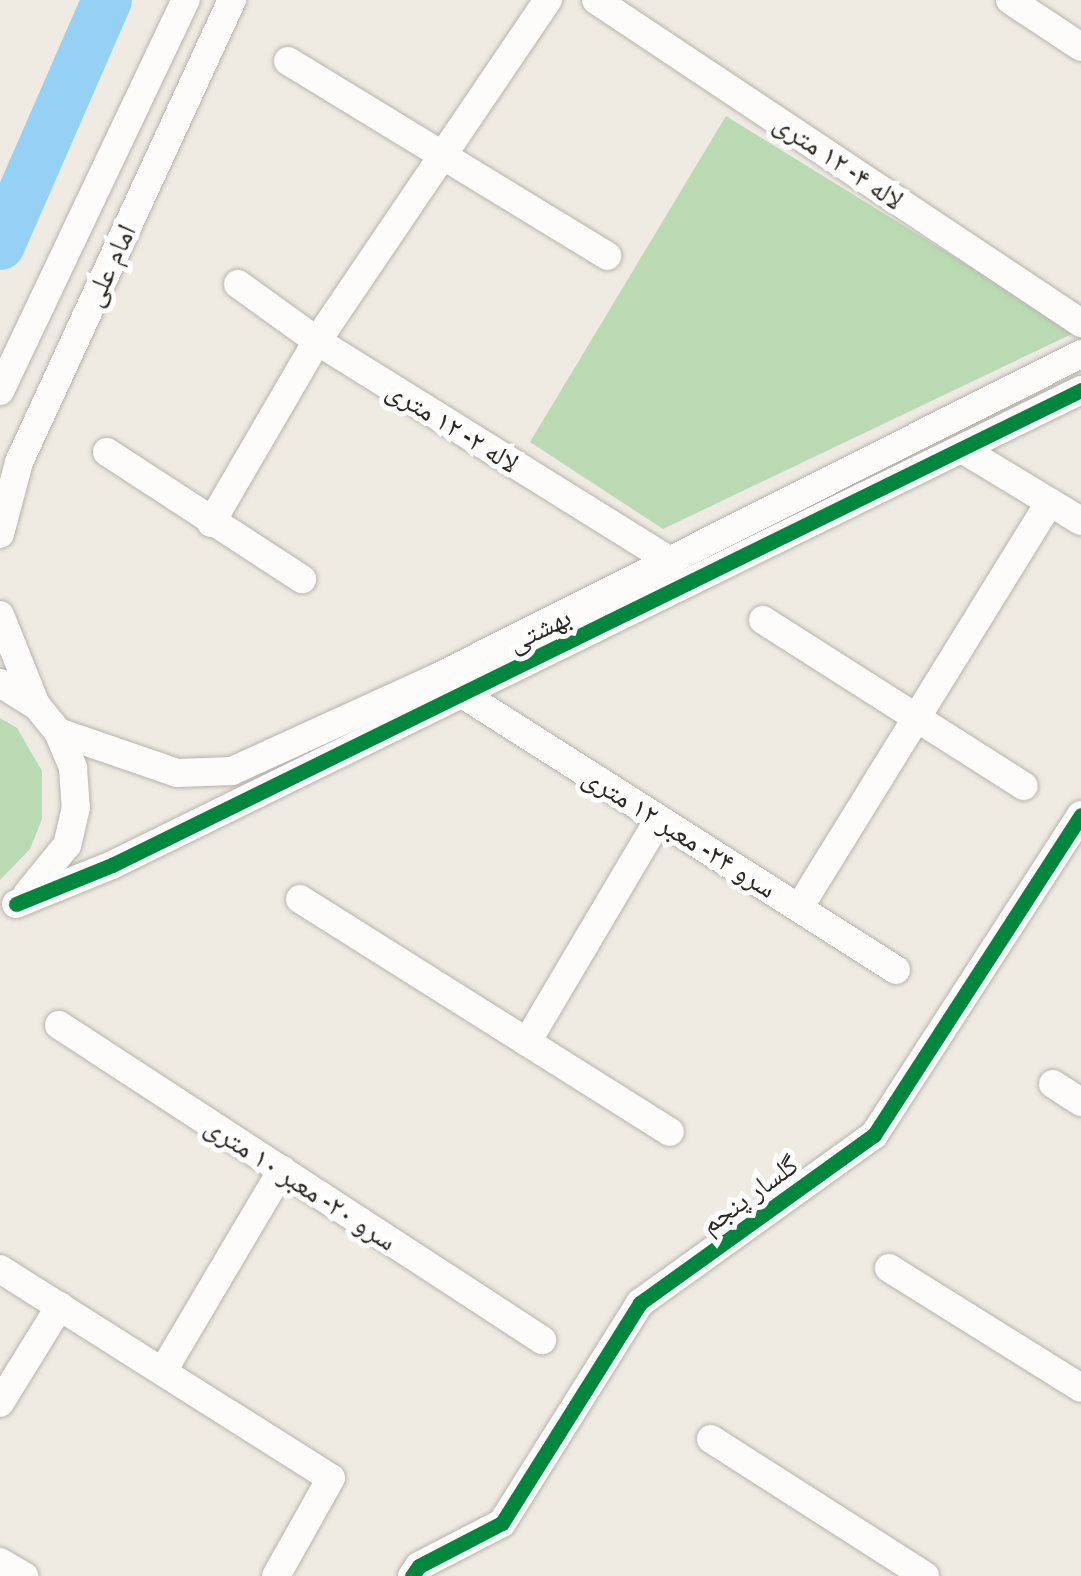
<!DOCTYPE html>
<html>
<head>
<meta charset="utf-8">
<style>
	body { margin:0 }
	#map { position:relative; width:1081px; height:1576px; overflow:hidden; background:#efebe3; font-family:"Archivo Narrow","Noto Naskh Arabic",sans-serif }
	div>[style] { position:absolute }
	[style*='--x'] { left:calc(var(--x)*1px); top:calc(var(--y)*1px); width:calc(var(--w)*1px); rotate:calc(var(--a)*1deg) }
	.green>* { inset:0; background:#b9dab2 }
	.river>* { height:50px; margin:-25px; padding:0 25px; transform-origin:25px; border-radius:25px; background:#95d0f5 }
	.roads { filter:drop-shadow(0 0 2px #b7b3ad) drop-shadow(0 0 2px #b7b3ad) }
	.minor>* { height:28px; margin:-14px; padding:0 14px; transform-origin:14px; border-radius:14px; background:#fdfcfb }
	.cycleway>* { height:15px; margin:-7.5px; padding:0 7.5px; transform-origin:7.5px; border-radius:7.5px; background:#00873e }
	span { translate:-50% -50%; white-space:nowrap; text-align:center; line-height:1.15; -webkit-text-stroke:10px #fff; paint-order:stroke }
	.street-label { font-size:28px; color:#2b2722 }
</style>
</head>
<body>
<div id="map">
	<div class="green">
		<i style="clip-path:polygon(726px 116px,1076px 332px,663px 529px,530px 442px)"></i>
		<i style="clip-path:polygon(0 718px,17px 728px,42px 771px,42px 819px,30px 849px,0 880px)"></i>
	</div>
	<div class="river">
		<i style="--x:0;--y:245;--w:267;--a:-66.4"></i>
	</div>
	<div class="roads">
		<div class="minor">
			<i style="--x:596;--y:0;--w:583;--a:33.66"></i>
			<i style="--x:1010;--y:0;--w:85;--a:33.5"></i>
			<i style="--x:288;--y:61;--w:374;--a:31.4"></i>
			<i style="--x:238;--y:284;--w:97;--a:35.8"></i>
			<i style="--x:317;--y:341;--w:418;--a:31.9"></i>
			<i style="--x:0;--y:391;--w:433;--a:-64.6"></i>
			<i style="--x:962;--y:449;--w:139;--a:31.2"></i>
			<i style="--x:107;--y:452;--w:233;--a:33.1"></i>
			<i style="--x:211;--y:523;--w:211;--a:-59.8"></i>
			<i style="--x:317;--y:341;--w:412;--a:-55.9"></i>
			<i style="--x:0;--y:534;--w:74;--a:-75.2"></i>
			<i style="--x:19;--y:462;--w:509;--a:-65.25"></i>
			<i style="--x:0;--y:615;--w:97;--a:68.2"></i>
			<i style="--x:763;--y:620;--w:309;--a:32.5"></i>
			<i style="--x:0;--y:683;--w:44;--a:31.9"></i>
			<i style="--x:37;--y:706;--w:33;--a:51"></i>
			<i style="--x:58;--y:732;--w:39;--a:67"></i>
			<i style="--x:73;--y:768;--w:39;--a:86"></i>
			<i style="--x:76;--y:807;--w:39;--a:103"></i>
			<i style="--x:67;--y:845;--w:63;--a:129.2"></i>
			<i style="--x:464;--y:695;--w:512;--a:32.48"></i>
			<i style="--x:58;--y:732;--w:126;--a:19"></i>
			<i style="--x:177;--y:773;--w:55;--a:-2.1"></i>
			<i style="--x:232;--y:771;--w:229;--a:-24.5"></i>
			<i style="--x:440;--y:676;--w:717;--a:-26.67"></i>
			<i style="--x:300;--y:899;--w:437;--a:32.2"></i>
			<i style="--x:16;--y:904;--w:104;--a:-22.1"></i>
			<i style="--x:112;--y:865;--w:1079;--a:-26.11"></i>
			<i style="--x:799;--y:908;--w:477;--a:-58.3"></i>
			<i style="--x:59;--y:1025;--w:577;--a:33.11"></i>
			<i style="--x:527;--y:1042;--w:259;--a:-59.4"></i>
			<i style="--x:1053;--y:1084;--w:33;--a:33"></i>
			<i style="--x:889;--y:1268;--w:226;--a:32"></i>
			<i style="--x:0;--y:1269;--w:391;--a:32.3"></i>
			<i style="--x:331;--y:1478;--w:112;--a:119.3"></i>
			<i style="--x:163;--y:1371;--w:234;--a:-59.4"></i>
			<i style="--x:0;--y:1403;--w:114;--a:-58.3"></i>
			<i style="--x:711;--y:1439;--w:254;--a:32.6"></i>
			<i style="--x:0;--y:1562;--w:28;--a:30"></i>
			<i style="--x:412;--y:1576;--w:12;--a:-55"></i>
			<i style="--x:419;--y:1566;--w:93;--a:-27.4"></i>
			<i style="--x:502;--y:1523;--w:260;--a:-57.9"></i>
			<i style="--x:640;--y:1303;--w:288;--a:-35.7"></i>
			<i style="--x:874;--y:1135;--w:381;--a:-57.1"></i>
		</div>
	</div>
	<div class="cycleway">
		<i style="--x:16;--y:904;--w:104;--a:-22.1"></i>
		<i style="--x:112;--y:865;--w:1079;--a:-26.11"></i>
		<i style="--x:412;--y:1576;--w:12;--a:-55"></i>
		<i style="--x:419;--y:1566;--w:93;--a:-27.4"></i>
		<i style="--x:502;--y:1523;--w:260;--a:-57.9"></i>
		<i style="--x:640;--y:1303;--w:288;--a:-35.7"></i>
		<i style="--x:874;--y:1135;--w:381;--a:-57.1"></i>
	</div>
	<div class="street-label">
		<span style="left:839px;top:161px;rotate:34deg">لاله ۴- ۱۲ متری</span>
		<span style="left:109px;top:265px;rotate:-65deg">امام علی</span>
		<span style="left:453px;top:426px;rotate:32deg">لاله ۲- ۱۲ متری</span>
		<span style="left:539px;top:629px;rotate:-26deg">بهشتی</span>
		<span style="left:680px;top:832px;rotate:32deg">سرو ۲۴- معبر ۱۲ متری</span>
		<span style="left:301px;top:1183px;rotate:33deg">سرو ۲۰- معبر ۱۰ متری</span>
		<span style="left:749px;top:1194px;rotate:-36deg">گلسار پنجم</span>
	</div>
</div>
</body>
</html>
